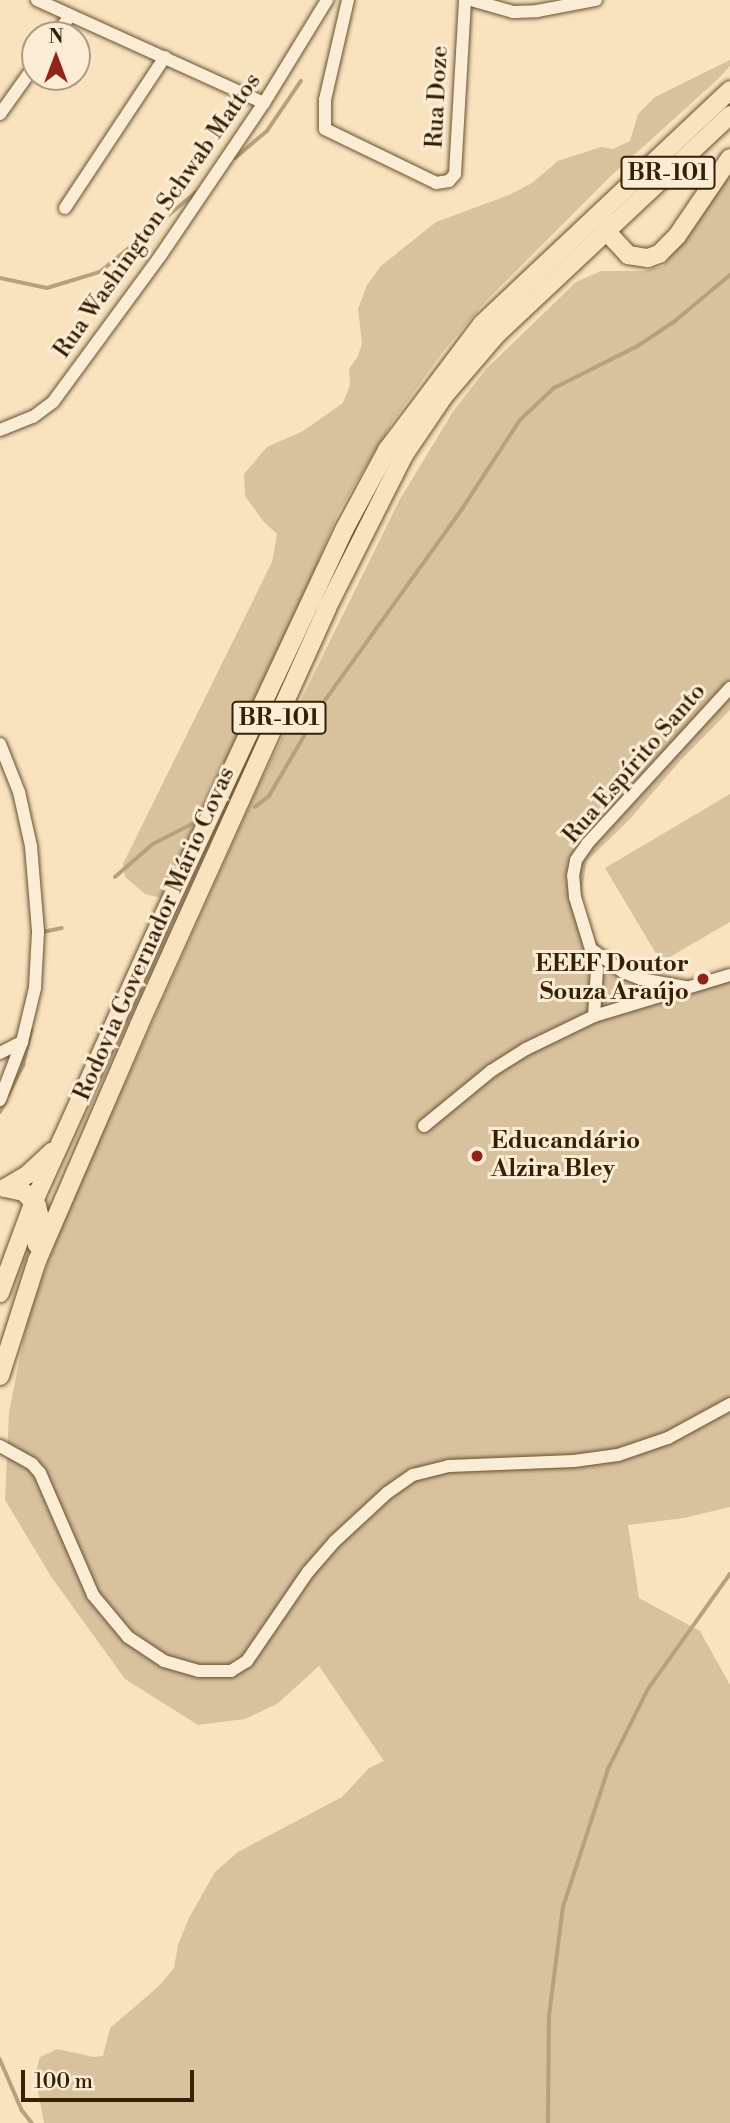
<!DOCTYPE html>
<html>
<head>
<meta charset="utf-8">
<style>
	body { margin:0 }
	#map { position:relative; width:730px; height:2123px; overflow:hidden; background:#f9e3be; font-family:"Libre Bodoni",serif }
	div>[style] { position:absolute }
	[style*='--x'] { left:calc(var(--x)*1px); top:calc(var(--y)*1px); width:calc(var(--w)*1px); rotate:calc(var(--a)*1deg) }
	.green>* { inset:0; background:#d8c29e }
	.stream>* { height:3.5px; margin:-1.75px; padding:0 1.75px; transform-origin:1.75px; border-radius:1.75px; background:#b7a07e }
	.roads { filter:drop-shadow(0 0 2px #685032) drop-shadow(0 0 2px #685032) }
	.minor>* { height:12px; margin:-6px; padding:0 6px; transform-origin:6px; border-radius:6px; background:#fbedd5 }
	.highway>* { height:18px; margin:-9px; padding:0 9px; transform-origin:9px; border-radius:9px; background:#f9e3be }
	.dots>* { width:19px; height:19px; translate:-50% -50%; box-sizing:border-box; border:4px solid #fbedd5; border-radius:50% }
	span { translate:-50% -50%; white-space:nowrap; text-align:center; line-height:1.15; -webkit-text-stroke:6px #fbedd5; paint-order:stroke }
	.shield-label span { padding:2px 5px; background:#fbedd5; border:2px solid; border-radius:5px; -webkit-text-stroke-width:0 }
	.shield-label { font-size:23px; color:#371f03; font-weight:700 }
	.street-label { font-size:24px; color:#371f03 }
	.poi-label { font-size:24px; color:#371f03; font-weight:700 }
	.right { translate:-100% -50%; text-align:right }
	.left { translate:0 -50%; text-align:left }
	.north { position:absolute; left:21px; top:21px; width:70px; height:70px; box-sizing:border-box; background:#fbedd5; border:2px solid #ad9b81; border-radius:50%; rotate:0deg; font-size:19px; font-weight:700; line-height:28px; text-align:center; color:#371f03 }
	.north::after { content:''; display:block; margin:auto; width:24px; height:32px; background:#8f2418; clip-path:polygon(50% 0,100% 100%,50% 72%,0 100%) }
	.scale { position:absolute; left:21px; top:2070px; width:173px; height:32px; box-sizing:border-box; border:4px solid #371f03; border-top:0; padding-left:9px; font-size:21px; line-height:24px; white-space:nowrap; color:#371f03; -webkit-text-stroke:5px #fbedd5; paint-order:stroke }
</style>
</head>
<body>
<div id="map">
	<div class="green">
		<i style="clip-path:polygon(730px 60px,730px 66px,716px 81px,614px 173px,483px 304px,442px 353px,393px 421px,338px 513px,315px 569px,161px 898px,145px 894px,125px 877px,123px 864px,272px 562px,277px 534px,263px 521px,245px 496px,244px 474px,267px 447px,303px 431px,343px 403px,350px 385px,349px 369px,358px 356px,362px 343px,358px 309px,367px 285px,381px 266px,436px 222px,509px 195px,532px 183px,558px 161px,601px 147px,613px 149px,630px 141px,638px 114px,655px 97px)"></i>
		<i style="clip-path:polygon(730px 175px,730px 710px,680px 761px,630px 819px,587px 861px,582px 889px,583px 910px,589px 931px,601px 948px,631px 971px,690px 982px,730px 973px,730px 1507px,684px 1518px,628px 1525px,639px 1598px,700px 1631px,730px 1685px,730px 2123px,44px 2123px,35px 2075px,40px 2057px,57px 2049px,94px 2057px,103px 2056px,110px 2028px,159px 1986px,174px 1968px,178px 1945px,189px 1918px,215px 1872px,238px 1852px,342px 1797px,369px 1768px,384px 1761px,319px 1666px,277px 1704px,245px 1719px,198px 1725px,125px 1679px,52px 1578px,5px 1500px,9px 1412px,27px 1321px,60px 1228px,259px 785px,400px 499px,454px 410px,487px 368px,576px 282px,601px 271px,644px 271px,663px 266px)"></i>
		<i style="clip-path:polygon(730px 794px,730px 922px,661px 962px,605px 868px)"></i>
	</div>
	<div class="stream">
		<i style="--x:235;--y:158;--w:42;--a:-40.2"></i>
		<i style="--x:267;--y:131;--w:60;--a:-55.8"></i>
		<i style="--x:0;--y:278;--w:48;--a:12"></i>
		<i style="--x:47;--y:288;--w:55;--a:-16.8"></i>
		<i style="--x:100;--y:272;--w:124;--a:-39.7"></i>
		<i style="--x:255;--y:807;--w:18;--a:-38"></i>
		<i style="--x:269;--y:796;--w:113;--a:-59.6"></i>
		<i style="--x:326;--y:699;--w:234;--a:-54.4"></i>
		<i style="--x:462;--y:509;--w:106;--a:-56.9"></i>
		<i style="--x:520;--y:420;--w:47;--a:-43.3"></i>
		<i style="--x:554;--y:388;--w:94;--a:-26.6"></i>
		<i style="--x:638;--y:346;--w:45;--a:-34"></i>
		<i style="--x:675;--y:321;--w:72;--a:-39.9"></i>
		<i style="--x:115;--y:877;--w:50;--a:-41"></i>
		<i style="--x:153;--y:844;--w:46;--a:-27.1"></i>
		<i style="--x:43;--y:932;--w:19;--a:-12"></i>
		<i style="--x:8;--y:1095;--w:34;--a:-63"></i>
		<i style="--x:23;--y:1065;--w:36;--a:-77"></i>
		<i style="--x:0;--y:1112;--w:11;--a:-63"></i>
		<i style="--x:0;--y:2059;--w:56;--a:66.7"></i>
		<i style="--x:22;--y:2110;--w:16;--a:52"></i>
		<i style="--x:548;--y:2123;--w:107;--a:-89.5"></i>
		<i style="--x:549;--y:2016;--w:110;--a:-82.7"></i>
		<i style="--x:563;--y:1907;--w:145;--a:-71.9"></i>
		<i style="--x:608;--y:1769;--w:89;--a:-63.4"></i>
		<i style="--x:648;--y:1689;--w:141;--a:-54.5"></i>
	</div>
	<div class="roads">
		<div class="minor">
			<i style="--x:37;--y:0;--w:249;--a:24.4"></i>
			<i style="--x:348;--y:0;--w:103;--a:103"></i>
			<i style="--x:325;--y:100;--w:29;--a:90"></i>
			<i style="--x:325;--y:129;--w:123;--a:25.9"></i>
			<i style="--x:436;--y:183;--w:13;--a:-9"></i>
			<i style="--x:449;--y:181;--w:9;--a:-49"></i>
			<i style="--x:455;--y:174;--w:174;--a:-86.7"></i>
			<i style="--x:471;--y:0;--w:44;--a:15.9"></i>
			<i style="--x:513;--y:12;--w:24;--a:-2"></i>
			<i style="--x:537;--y:11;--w:60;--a:-10.6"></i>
			<i style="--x:56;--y:35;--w:24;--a:-54"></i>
			<i style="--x:0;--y:114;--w:60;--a:-54.5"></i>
			<i style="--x:65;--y:208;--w:181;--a:-56.5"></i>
			<i style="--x:0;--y:430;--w:35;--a:-22"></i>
			<i style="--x:33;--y:417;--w:25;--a:-37"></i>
			<i style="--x:53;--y:402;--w:182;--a:-53.7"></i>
			<i style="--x:161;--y:255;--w:184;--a:-55.9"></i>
			<i style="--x:264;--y:103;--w:121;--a:-58.5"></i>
			<i style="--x:0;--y:744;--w:52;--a:68.4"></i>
			<i style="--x:19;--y:792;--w:55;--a:77.5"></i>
			<i style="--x:31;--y:846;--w:86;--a:85.3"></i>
			<i style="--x:38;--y:932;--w:56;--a:93.1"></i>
			<i style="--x:35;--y:988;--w:56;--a:103.5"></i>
			<i style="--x:22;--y:1042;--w:62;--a:110.8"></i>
			<i style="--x:594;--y:951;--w:36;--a:36"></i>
			<i style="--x:623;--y:972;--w:19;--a:21"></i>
			<i style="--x:641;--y:979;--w:46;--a:10.1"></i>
			<i style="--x:594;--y:1016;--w:47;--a:-86.3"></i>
			<i style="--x:597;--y:969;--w:75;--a:-107"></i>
			<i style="--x:575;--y:897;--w:21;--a:-95"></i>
			<i style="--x:573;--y:876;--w:16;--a:-79"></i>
			<i style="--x:576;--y:860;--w:19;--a:-55"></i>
			<i style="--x:587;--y:844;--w:212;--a:-47.5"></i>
			<i style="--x:0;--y:1053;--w:25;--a:-27"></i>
			<i style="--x:424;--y:1126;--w:87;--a:-39.4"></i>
			<i style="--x:491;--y:1071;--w:41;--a:-32.2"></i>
			<i style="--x:526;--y:1049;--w:76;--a:-25.9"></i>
			<i style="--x:594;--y:1016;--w:142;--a:-16.8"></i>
			<i style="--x:0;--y:1446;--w:37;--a:29"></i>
			<i style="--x:32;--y:1464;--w:12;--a:48"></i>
			<i style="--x:40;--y:1473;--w:133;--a:66.5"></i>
			<i style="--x:93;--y:1595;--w:55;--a:50.2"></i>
			<i style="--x:128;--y:1637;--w:43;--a:33.7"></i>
			<i style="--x:164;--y:1661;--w:36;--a:16"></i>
			<i style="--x:199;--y:1671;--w:32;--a:0"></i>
			<i style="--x:231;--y:1671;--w:19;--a:-32"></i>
			<i style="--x:247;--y:1661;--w:108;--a:-55.6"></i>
			<i style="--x:308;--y:1572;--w:40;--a:-49"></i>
			<i style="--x:334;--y:1542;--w:72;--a:-42.8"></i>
			<i style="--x:387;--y:1493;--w:32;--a:-35"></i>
			<i style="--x:413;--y:1475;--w:37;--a:-14"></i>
			<i style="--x:449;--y:1466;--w:125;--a:-2.3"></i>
			<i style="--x:574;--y:1461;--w:44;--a:-7.8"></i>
			<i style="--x:618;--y:1455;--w:53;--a:-18.8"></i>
			<i style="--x:668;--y:1438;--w:71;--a:-28.7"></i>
		</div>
		<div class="highway">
			<i style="--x:605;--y:220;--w:11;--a:85"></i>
			<i style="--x:606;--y:231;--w:33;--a:47"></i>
			<i style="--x:628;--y:255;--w:20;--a:9"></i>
			<i style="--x:648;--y:258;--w:12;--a:-20"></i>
			<i style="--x:659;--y:254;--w:25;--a:-45"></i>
			<i style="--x:677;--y:236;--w:94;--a:-55.8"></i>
			<i style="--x:5;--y:1188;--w:19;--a:12"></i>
			<i style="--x:24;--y:1192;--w:19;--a:47"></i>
			<i style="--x:37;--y:1206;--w:21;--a:76"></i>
			<i style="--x:42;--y:1226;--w:19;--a:106"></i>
			<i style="--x:5;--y:1188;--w:26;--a:-31"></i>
			<i style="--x:27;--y:1175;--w:34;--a:-43"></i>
			<i style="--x:0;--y:1293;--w:98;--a:-69.7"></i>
			<i style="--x:34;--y:1201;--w:303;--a:-65.6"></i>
			<i style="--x:159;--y:925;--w:438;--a:-64.9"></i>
			<i style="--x:345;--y:528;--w:89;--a:-61.7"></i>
			<i style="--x:387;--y:450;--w:158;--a:-53"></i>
			<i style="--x:482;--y:324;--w:341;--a:-43.3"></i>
			<i style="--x:0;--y:1376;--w:121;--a:-72.2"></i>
			<i style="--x:37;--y:1261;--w:257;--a:-66.6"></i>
			<i style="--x:139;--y:1025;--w:457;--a:-65.7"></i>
			<i style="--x:327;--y:608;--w:171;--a:-63.3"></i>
			<i style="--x:404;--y:455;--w:71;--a:-55.9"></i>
			<i style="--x:444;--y:396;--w:82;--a:-49.5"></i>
			<i style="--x:497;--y:334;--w:320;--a:-43.2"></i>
		</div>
	</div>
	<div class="dots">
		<i style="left:703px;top:979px;background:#8f2418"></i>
		<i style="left:477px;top:1156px;background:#8f2418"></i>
	</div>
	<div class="shield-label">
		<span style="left:668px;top:173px">BR-101</span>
		<span style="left:279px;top:718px">BR-101</span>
	</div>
	<div class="street-label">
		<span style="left:438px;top:97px;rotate:-87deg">Rua Doze</span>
		<span style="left:158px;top:216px;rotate:-55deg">Rua Washington Schwab Mattos</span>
		<span style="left:635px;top:764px;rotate:-49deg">Rua Espírito Santo</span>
		<span style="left:155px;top:934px;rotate:-66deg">Rodovia Governador Mário Covas</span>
	</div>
	<div class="poi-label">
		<span class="right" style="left:689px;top:979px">EEEF Doutor<br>Souza Araújo</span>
		<span class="left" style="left:491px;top:1156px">Educandário<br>Alzira Bley</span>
	</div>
	<div class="north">N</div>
	<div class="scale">100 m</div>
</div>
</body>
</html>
